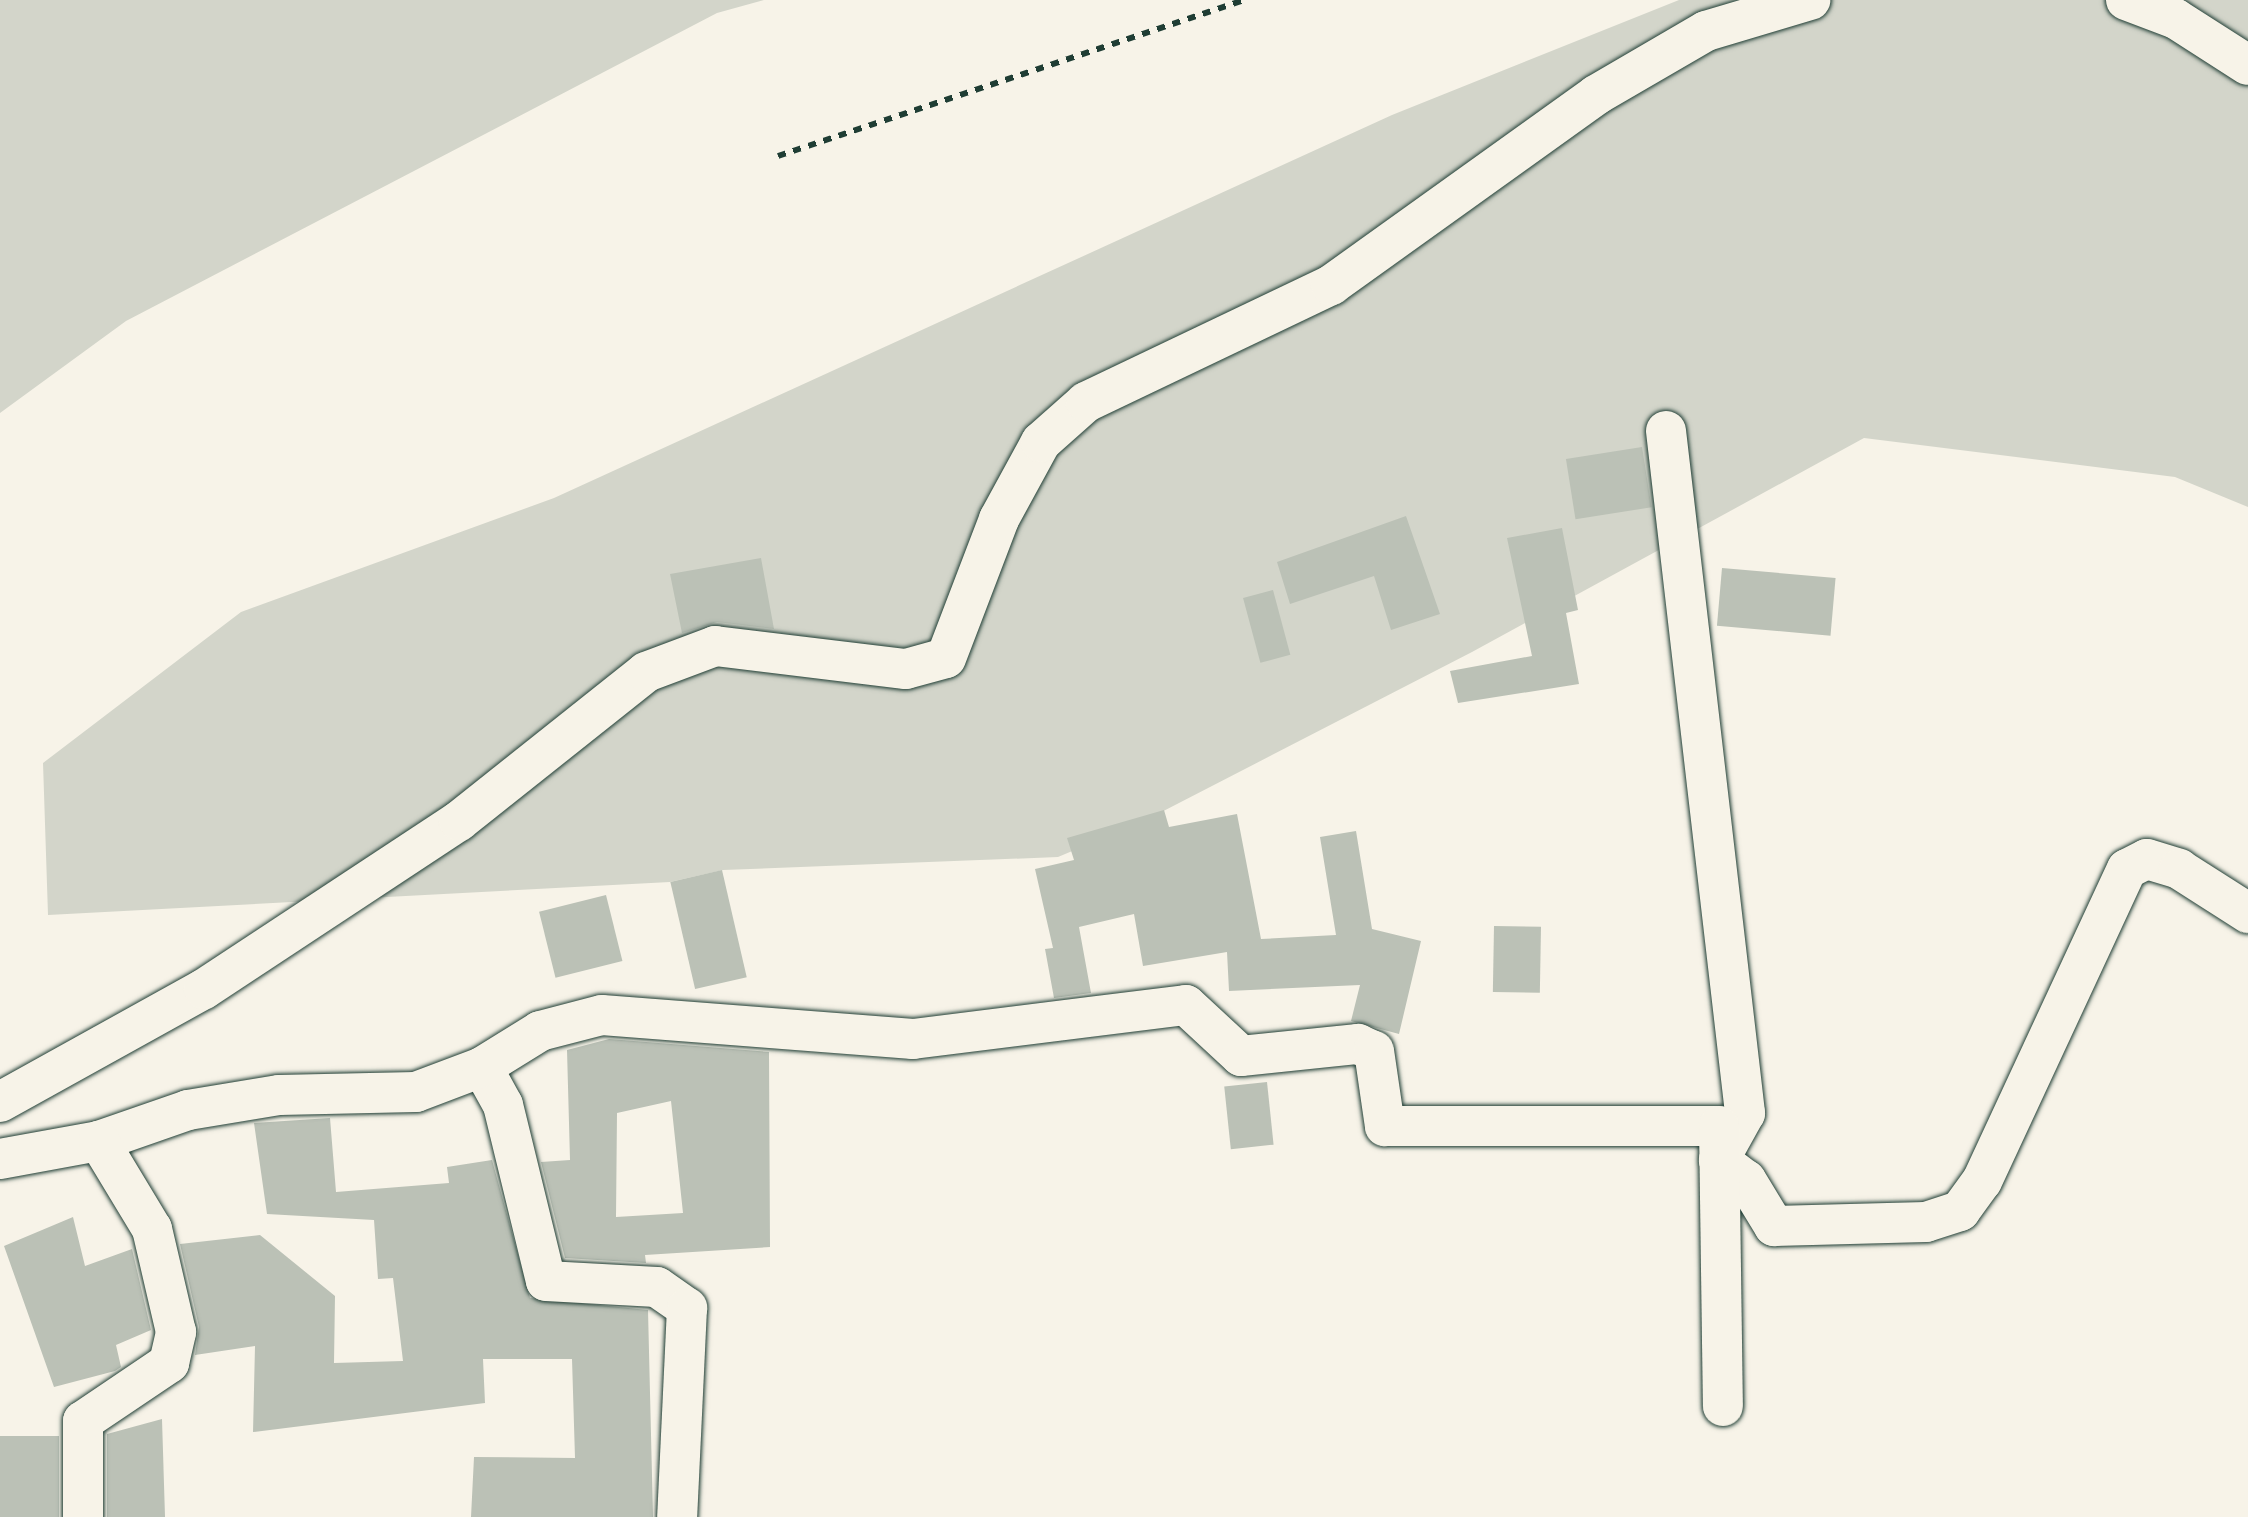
<!DOCTYPE html>
<html>
<head>
<meta charset="utf-8">
<style>
	body { margin:0 }
	#map { position:relative; width:2248px; height:1517px; overflow:hidden; background:#f7f3e8; font-family:"Indie Flower",sans-serif }
	div>[style] { position:absolute }
	[style*='--x'] { left:calc(var(--x)*1px); top:calc(var(--y)*1px); width:calc(var(--w)*1px); rotate:calc(var(--a)*1deg) }
	.green>* { inset:0; background:#d3d5ca }
	.building>* { inset:0; background:#bbc1b6; transform-origin:0 0 }
	.path>* { height:6px; margin-top:-3px; transform-origin:0; background:repeating-linear-gradient(90deg,#1f3d34 0 8px,transparent 0 16px) }
	.roads { filter:drop-shadow(0 0 2px #1f3d34) drop-shadow(0 0 2px #1f3d34) }
	.minor>* { height:40px; margin:-20px; padding:0 20px; transform-origin:20px; border-radius:20px; background:#f7f3e8 }
	span { translate:-50% -50%; white-space:nowrap; text-align:center; line-height:1.15; -webkit-text-stroke:9px #f7f3e8; paint-order:stroke }
</style>
</head>
<body>
<div id="map">
	<div class="green">
		<i style="clip-path:polygon(0 0,764px 0,717px 13px,126px 321px,0 413px)"></i>
		<i style="clip-path:polygon(1679px 0,2248px 0,2248px 507px,2175px 477px,1864px 438px,1472px 652px,1146px 820px,1058px 857px,723px 870px,670px 882px,48px 915px,43px 763px,241px 612px,554px 498px,1392px 115px)"></i>
	</div>
	<div class="building">
		<i style="left:1642px;top:447px;width:61px;height:77px;rotate:81deg"></i>
		<i style="clip-path:polygon(1406px 516px,1440px 614px,1391px 630px,1374px 576px,1290px 604px,1277px 562px)"></i>
		<i style="clip-path:polygon(1562px 528px,1578px 610px,1566px 613px,1579px 684px,1458px 703px,1450px 671px,1532px 656px,1507px 538px)"></i>
		<i style="clip-path:polygon(761px 558px,774px 629px,717px 622px,682px 633px,670px 574px)"></i>
		<i style="left:1722px;top:568px;width:114px;height:58px;rotate:5deg"></i>
		<i style="left:1273px;top:590px;width:67px;height:31px;rotate:75deg"></i>
		<i style="clip-path:polygon(1164px 810px,1169px 827px,1237px 814px,1261px 939px,1336px 935px,1320px 837px,1356px 831px,1372px 929px,1421px 941px,1399px 1034px,1351px 1021px,1360px 985px,1229px 991px,1227px 952px,1143px 966px,1134px 914px,1079px 927px,1091px 993px,1054px 998px,1045px 949px,1053px 948px,1035px 869px,1074px 860px,1067px 838px)"></i>
		<i style="left:722px;top:870px;width:110px;height:53px;rotate:77deg"></i>
		<i style="left:606px;top:895px;width:68px;height:69px;rotate:76deg"></i>
		<i style="left:1494px;top:926px;width:47px;height:66px;rotate:1deg"></i>
		<i style="clip-path:polygon(evenodd,609px 1039px,769px 1052px,770px 1247px,645px 1255px,646px 1263px,565px 1258px,541px 1162px,570px 1160px,567px 1050px,609px 1039px,671px 1101px,683px 1213px,616px 1217px,617px 1113px,671px 1101px)"></i>
		<i style="left:1267px;top:1082px;width:63px;height:43px;rotate:84deg"></i>
		<i style="clip-path:polygon(330px 1118px,336px 1192px,449px 1183px,447px 1167px,492px 1160px,530px 1298px,648px 1310px,653px 1517px,471px 1517px,474px 1457px,575px 1458px,572px 1359px,483px 1359px,485px 1403px,253px 1432px,255px 1346px,195px 1355px,199px 1327px,180px 1244px,260px 1235px,335px 1296px,334px 1363px,403px 1361px,393px 1278px,378px 1279px,374px 1220px,267px 1214px,254px 1123px)"></i>
		<i style="clip-path:polygon(73px 1217px,85px 1266px,132px 1249px,151px 1330px,116px 1345px,121px 1367px,115px 1371px,54px 1387px,4px 1246px)"></i>
		<i style="clip-path:polygon(162px 1419px,165px 1517px,107px 1517px,107px 1434px)"></i>
		<i style="left:59px;top:1436px;width:81px;height:60px;rotate:90deg"></i>
	</div>
	<div class="path">
		<i style="--x:778;--y:156;--w:491;--a:-18.5"></i>
	</div>
	<div class="roads">
		<div class="minor">
			<i style="--x:2126;--y:0;--w:53;--a:20.8"></i>
			<i style="--x:2176;--y:19;--w:85;--a:32.6"></i>
			<i style="--x:1666;--y:431;--w:687;--a:83.39"></i>
			<i style="--x:1745;--y:1113;--w:54;--a:119"></i>
			<i style="--x:1719;--y:1160;--w:34;--a:37"></i>
			<i style="--x:1746;--y:1180;--w:54;--a:58.7"></i>
			<i style="--x:1774;--y:1226;--w:152;--a:-1.5"></i>
			<i style="--x:1926;--y:1222;--w:36;--a:-18"></i>
			<i style="--x:1960;--y:1211;--w:37;--a:-54"></i>
			<i style="--x:1982;--y:1181;--w:344;--a:-65.1"></i>
			<i style="--x:2127;--y:869;--w:22;--a:-27"></i>
			<i style="--x:2147;--y:859;--w:34;--a:17"></i>
			<i style="--x:2179;--y:869;--w:82;--a:32.5"></i>
			<i style="--x:482;--y:1067;--w:43;--a:61.1"></i>
			<i style="--x:503;--y:1105;--w:181;--a:76.3"></i>
			<i style="--x:546;--y:1281;--w:111;--a:3.1"></i>
			<i style="--x:657;--y:1287;--w:37;--a:35"></i>
			<i style="--x:687;--y:1308;--w:209;--a:92.7"></i>
			<i style="--x:0;--y:1102;--w:233;--a:-29"></i>
			<i style="--x:204;--y:989;--w:305;--a:-33.4"></i>
			<i style="--x:459;--y:821;--w:239;--a:-38.5"></i>
			<i style="--x:646;--y:672;--w:74;--a:-20.6"></i>
			<i style="--x:715;--y:646;--w:192;--a:6.9"></i>
			<i style="--x:906;--y:669;--w:41;--a:-15.4"></i>
			<i style="--x:946;--y:658;--w:149;--a:-69.1"></i>
			<i style="--x:999;--y:519;--w:88;--a:-61.4"></i>
			<i style="--x:1041;--y:442;--w:60;--a:-41.6"></i>
			<i style="--x:1086;--y:402;--w:272;--a:-25.5"></i>
			<i style="--x:1331;--y:285;--w:326;--a:-35.6"></i>
			<i style="--x:1596;--y:95;--w:127;--a:-30.2"></i>
			<i style="--x:1706;--y:31;--w:109;--a:-16.6"></i>
			<i style="--x:0;--y:1159;--w:101;--a:-10.3"></i>
			<i style="--x:99;--y:1141;--w:94;--a:-19.2"></i>
			<i style="--x:188;--y:1110;--w:92;--a:-9.4"></i>
			<i style="--x:279;--y:1095;--w:137;--a:-1.3"></i>
			<i style="--x:416;--y:1092;--w:71;--a:-20.7"></i>
			<i style="--x:482;--y:1067;--w:68;--a:-31.8"></i>
			<i style="--x:540;--y:1031;--w:64;--a:-14.5"></i>
			<i style="--x:602;--y:1015;--w:312;--a:4.4"></i>
			<i style="--x:913;--y:1039;--w:275;--a:-7.1"></i>
			<i style="--x:1186;--y:1005;--w:75;--a:42.8"></i>
			<i style="--x:1241;--y:1056;--w:118;--a:-5.9"></i>
			<i style="--x:1358;--y:1044;--w:17;--a:24"></i>
			<i style="--x:1374;--y:1051;--w:76;--a:81.7"></i>
			<i style="--x:1385;--y:1126;--w:334;--a:0"></i>
			<i style="--x:1719;--y:1126;--w:280;--a:89.2"></i>
			<i style="--x:83;--y:1517;--w:96;--a:-90"></i>
			<i style="--x:83;--y:1421;--w:104;--a:-34"></i>
			<i style="--x:169;--y:1363;--w:32;--a:-77"></i>
			<i style="--x:176;--y:1332;--w:106;--a:-103.1"></i>
			<i style="--x:152;--y:1229;--w:103;--a:-121.1"></i>
		</div>
	</div>
</div>
</body>
</html>
